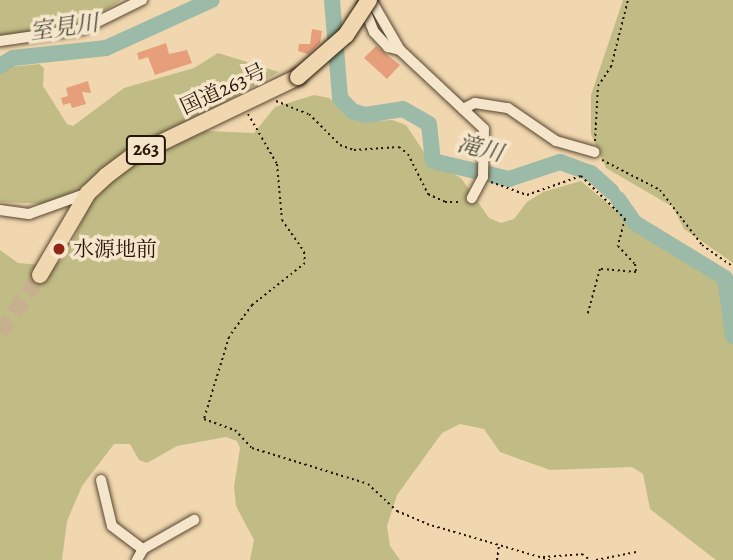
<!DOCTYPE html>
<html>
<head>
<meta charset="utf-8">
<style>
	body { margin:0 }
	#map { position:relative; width:733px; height:560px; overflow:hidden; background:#f0d7af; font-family:Alegreya,"Noto Serif JP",serif }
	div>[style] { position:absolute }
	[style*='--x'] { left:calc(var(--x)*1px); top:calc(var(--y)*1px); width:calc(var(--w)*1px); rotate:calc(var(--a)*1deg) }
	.green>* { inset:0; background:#c1bc85 }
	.river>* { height:16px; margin:-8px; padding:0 8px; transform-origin:8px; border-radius:8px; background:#9bbaa7 }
	.building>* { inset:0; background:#e79f7b }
	.highway-tunnel>* { height:16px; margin-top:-8px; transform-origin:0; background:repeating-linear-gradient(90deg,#c7b08d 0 16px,transparent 0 24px) }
	.path>* { height:2px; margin-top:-1px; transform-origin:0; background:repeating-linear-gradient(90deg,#251607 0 2px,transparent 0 5.5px) }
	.roads { filter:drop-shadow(0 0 2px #584631) drop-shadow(0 0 2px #584631) }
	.minor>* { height:10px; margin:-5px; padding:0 5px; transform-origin:5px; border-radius:5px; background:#f5e5cb }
	.highway>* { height:16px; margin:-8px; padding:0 8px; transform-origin:8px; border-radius:8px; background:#f0d7af }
	.bridges { filter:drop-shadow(0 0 2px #251607) drop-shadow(0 0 2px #251607) }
	.highway-bridge>* { height:16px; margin:-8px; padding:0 8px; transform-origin:8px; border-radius:8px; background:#f0d7af }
	.dots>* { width:19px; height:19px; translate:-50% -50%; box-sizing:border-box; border:4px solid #f5e5cb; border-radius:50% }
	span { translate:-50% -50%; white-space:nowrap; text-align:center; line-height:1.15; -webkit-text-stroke:7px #f5e5cb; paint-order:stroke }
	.shield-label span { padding:2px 5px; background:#f5e5cb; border:2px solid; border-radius:5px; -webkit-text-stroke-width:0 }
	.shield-label { font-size:19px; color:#251607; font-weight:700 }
	.street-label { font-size:21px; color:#251607 }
	.poi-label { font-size:21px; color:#251607 }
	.left { translate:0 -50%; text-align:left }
	.water-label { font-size:23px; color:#4e4f3f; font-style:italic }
</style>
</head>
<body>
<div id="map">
	<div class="green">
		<i style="clip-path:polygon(0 0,121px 0,84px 24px,0 38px)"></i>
		<i style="clip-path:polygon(623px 0,733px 0,733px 263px,684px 229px,673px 207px,606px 168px,591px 134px,591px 95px)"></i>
		<i style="clip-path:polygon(218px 53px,279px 72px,185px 124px,78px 194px,50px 204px,0 202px,0 74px,10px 67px,39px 64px,44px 68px,43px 86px,67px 124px,73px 126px,124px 88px,194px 68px)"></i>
		<i style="clip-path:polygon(314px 95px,329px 98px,360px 122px,392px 120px,406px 125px,430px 161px,461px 178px,489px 218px,501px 223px,514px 219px,527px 202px,543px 192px,581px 181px,651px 240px,717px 276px,733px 301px,733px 560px,716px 560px,650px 509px,643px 474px,632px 467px,550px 470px,500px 452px,484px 429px,460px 424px,442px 433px,397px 495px,387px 526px,390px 546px,400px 560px,250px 560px,254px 540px,236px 506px,234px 487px,240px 448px,237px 441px,226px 437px,177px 446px,147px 463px,139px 460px,130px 444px,114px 444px,82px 486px,67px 521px,62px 560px,0 560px,0 250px,18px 263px,54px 266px,65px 257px,93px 198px,127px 166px,188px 135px,207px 131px,254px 133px,275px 107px)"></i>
	</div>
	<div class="river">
		<i style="--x:332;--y:0;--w:98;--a:85.3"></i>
		<i style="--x:340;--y:98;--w:18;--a:47"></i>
		<i style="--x:352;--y:111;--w:14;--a:17"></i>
		<i style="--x:365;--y:115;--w:38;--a:-9"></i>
		<i style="--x:403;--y:109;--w:30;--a:30"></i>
		<i style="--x:429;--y:124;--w:37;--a:84"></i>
		<i style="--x:433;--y:161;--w:78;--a:13.3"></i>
		<i style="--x:509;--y:179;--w:54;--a:-18.4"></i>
		<i style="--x:560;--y:162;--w:33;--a:20"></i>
		<i style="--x:591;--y:173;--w:28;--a:42"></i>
		<i style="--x:0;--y:66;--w:15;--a:-32"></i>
		<i style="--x:13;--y:58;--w:94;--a:-6.1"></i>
		<i style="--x:106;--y:48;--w:116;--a:-24.4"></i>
		<i style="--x:618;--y:199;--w:29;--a:55"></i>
		<i style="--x:635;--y:223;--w:105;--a:31.4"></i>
		<i style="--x:725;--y:278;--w:59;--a:82.1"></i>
	</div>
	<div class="building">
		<i style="clip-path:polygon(312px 29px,322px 31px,320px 43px,308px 54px,298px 51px,299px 44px,310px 44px)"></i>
		<i style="clip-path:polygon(166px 43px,169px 54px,187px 50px,192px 63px,155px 75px,148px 57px,139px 60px,137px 53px)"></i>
		<i style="clip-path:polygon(376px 46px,400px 65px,387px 79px,364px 58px)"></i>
		<i style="clip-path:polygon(88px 81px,91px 93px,82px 92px,86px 104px,72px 108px,70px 103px,63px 105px,61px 98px,68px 96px,66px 88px)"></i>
	</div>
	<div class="highway-tunnel">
		<i style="--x:0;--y:333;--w:70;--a:-55.4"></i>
	</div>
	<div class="path">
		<i style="--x:276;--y:101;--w:35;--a:22"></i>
		<i style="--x:309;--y:114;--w:44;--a:45"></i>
		<i style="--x:340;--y:145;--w:15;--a:20"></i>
		<i style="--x:354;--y:150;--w:45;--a:-3.8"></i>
		<i style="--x:399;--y:147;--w:11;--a:38"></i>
		<i style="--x:408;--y:154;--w:45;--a:63.4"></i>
		<i style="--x:428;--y:194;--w:19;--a:25"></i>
		<i style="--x:445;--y:202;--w:16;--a:0"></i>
		<i style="--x:248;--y:114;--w:58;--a:59.9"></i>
		<i style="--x:277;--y:164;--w:56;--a:84.9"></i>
		<i style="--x:282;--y:220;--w:39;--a:55"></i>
		<i style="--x:304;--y:252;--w:11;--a:85"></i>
		<i style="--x:305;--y:263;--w:68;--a:141.6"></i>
		<i style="--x:252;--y:305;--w:39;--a:126"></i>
		<i style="--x:229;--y:337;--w:86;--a:107"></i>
		<i style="--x:204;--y:419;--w:33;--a:20"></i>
		<i style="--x:235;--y:430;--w:25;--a:47"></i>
		<i style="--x:252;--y:448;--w:121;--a:17.2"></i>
		<i style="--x:368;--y:484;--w:40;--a:43"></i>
		<i style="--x:397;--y:511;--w:33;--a:23"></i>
		<i style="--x:427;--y:524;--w:128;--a:16.3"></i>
		<i style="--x:595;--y:141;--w:55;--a:-86.9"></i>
		<i style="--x:598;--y:86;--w:23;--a:-56"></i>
		<i style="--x:611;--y:67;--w:69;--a:-75.8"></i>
		<i style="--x:602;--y:160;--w:65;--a:27.3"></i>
		<i style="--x:660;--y:190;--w:69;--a:52.6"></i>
		<i style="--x:702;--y:245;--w:38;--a:35"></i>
		<i style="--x:491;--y:182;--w:38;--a:20"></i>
		<i style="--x:527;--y:195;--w:57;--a:-19.4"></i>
		<i style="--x:581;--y:176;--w:62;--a:44.3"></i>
		<i style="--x:625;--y:219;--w:28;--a:105"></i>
		<i style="--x:618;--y:246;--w:25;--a:47"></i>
		<i style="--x:635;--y:264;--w:8;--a:83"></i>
		<i style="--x:636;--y:272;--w:36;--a:-175"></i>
		<i style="--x:600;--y:269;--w:49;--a:105.5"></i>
		<i style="--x:543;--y:557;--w:39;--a:-4"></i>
		<i style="--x:582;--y:554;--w:10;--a:37"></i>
		<i style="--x:497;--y:560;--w:14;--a:-82"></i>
		<i style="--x:596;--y:560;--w:41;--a:-11.3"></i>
	</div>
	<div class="roads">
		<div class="minor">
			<i style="--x:371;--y:0;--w:58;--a:59.9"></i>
			<i style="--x:400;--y:50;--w:115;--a:43.2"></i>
			<i style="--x:484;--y:129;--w:48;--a:91.2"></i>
			<i style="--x:483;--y:177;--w:24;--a:118"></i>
			<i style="--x:363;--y:5;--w:29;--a:68"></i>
			<i style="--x:374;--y:32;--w:21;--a:47"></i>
			<i style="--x:388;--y:47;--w:12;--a:14"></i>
			<i style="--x:0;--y:41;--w:84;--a:-8.2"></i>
			<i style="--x:83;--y:29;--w:66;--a:-26.2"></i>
			<i style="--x:463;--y:109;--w:13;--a:-27"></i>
			<i style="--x:475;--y:103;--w:33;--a:9"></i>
			<i style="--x:508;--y:108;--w:58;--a:34.5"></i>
			<i style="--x:556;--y:141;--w:40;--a:16"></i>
			<i style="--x:0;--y:210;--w:29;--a:8"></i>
			<i style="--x:29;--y:214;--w:59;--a:-19.7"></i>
			<i style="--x:101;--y:480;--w:47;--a:76.6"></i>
			<i style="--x:112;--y:526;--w:39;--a:37"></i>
			<i style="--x:143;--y:549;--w:13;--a:119"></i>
			<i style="--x:143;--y:549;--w:59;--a:-29.6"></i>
		</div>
		<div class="highway">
			<i style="--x:40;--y:275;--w:95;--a:-59.7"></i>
			<i style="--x:88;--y:193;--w:25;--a:-43"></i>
			<i style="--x:106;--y:176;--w:31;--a:-37"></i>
			<i style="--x:131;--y:157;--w:185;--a:-25.6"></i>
		</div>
	</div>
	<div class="bridges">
		<div class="highway-bridge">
			<i style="--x:298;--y:77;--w:64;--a:-41.2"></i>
			<i style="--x:346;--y:35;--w:42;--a:-56.7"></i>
		</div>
	</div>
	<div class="dots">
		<i style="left:59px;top:249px;background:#8f2418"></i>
	</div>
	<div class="shield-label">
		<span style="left:146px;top:150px">263</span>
	</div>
	<div class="street-label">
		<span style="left:223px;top:89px;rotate:-25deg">国道263号</span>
	</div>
	<div class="poi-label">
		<span class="left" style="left:73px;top:249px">水源地前</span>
	</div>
	<div class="water-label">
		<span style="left:64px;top:28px;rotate:-8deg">室見川</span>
		<span style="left:480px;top:149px;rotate:14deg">滝川</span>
	</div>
</div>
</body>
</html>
